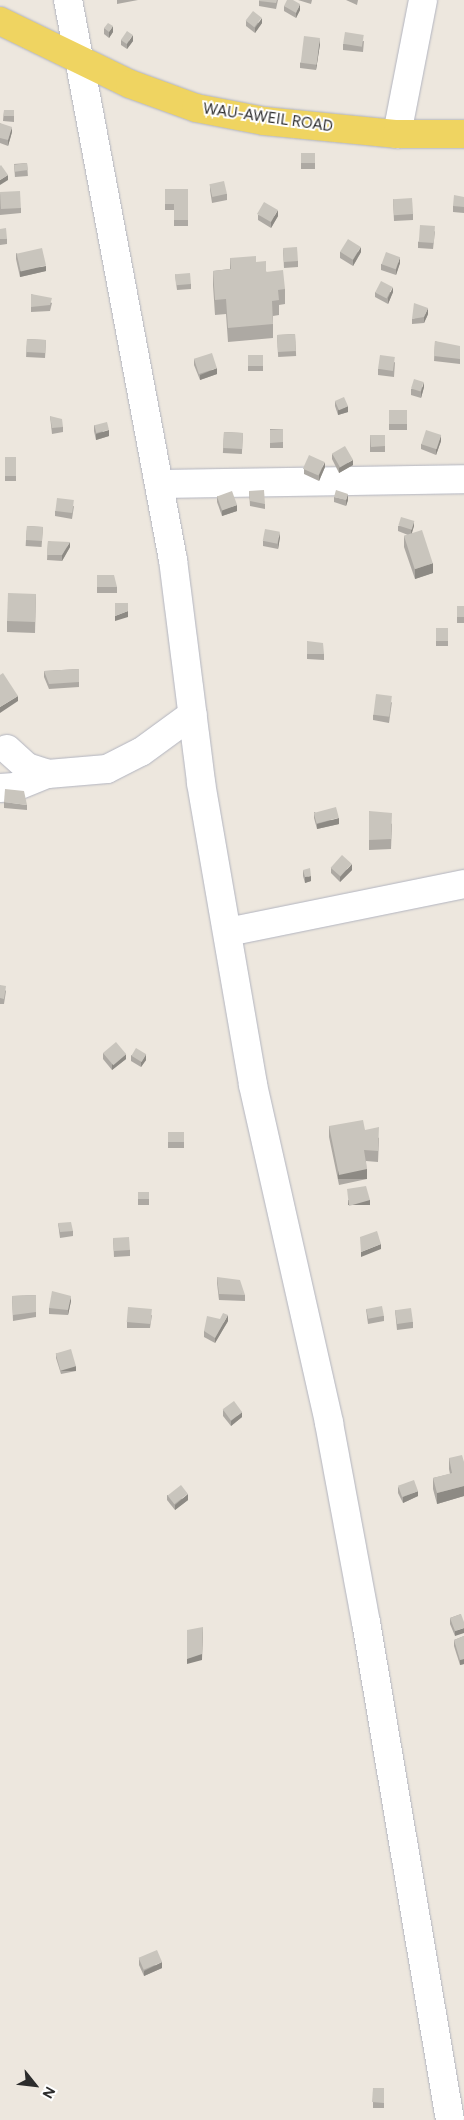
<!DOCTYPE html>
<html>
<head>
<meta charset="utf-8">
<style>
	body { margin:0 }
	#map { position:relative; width:464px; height:2120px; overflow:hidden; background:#ede7de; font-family:Figtree,sans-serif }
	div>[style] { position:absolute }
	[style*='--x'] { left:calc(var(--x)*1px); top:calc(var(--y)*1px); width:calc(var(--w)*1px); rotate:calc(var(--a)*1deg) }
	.roads { filter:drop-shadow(0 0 1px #b2b4bf) drop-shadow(0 0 1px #b2b4bf) }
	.minor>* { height:28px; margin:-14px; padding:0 14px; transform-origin:14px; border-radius:14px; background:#fff }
	.major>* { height:28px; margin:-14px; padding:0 14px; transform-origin:14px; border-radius:14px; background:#efd461 }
	.wall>* { inset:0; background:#ada9a3; transform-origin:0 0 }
	.shaded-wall>* { inset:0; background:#8d8a84; transform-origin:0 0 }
	.building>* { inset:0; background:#c9c5bd; transform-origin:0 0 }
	span { translate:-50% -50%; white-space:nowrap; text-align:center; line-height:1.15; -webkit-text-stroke:4px #fff; paint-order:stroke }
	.street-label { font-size:15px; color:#2c2c2c }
	.north { position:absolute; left:10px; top:2060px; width:50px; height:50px; -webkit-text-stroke:4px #fff; paint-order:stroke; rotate:119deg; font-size:14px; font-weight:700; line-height:20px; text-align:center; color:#2c2c2c }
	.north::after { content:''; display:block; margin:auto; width:18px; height:22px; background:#2c2c2c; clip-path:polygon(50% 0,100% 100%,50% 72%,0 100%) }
</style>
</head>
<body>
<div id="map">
	<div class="roads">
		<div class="minor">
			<i style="--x:68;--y:0;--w:570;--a:79.38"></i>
			<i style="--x:173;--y:560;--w:225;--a:82.8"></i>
			<i style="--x:201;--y:783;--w:306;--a:80.2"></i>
			<i style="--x:253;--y:1085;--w:346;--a:77.3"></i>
			<i style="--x:329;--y:1423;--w:202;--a:79.5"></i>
			<i style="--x:366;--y:1622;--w:505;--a:80.43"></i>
			<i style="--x:397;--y:134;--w:136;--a:-79"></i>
			<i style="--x:159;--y:484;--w:305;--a:-0.9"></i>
			<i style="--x:7;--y:749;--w:27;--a:42"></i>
			<i style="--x:27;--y:767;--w:22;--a:18"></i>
			<i style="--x:48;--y:774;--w:59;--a:-4.8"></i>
			<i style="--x:107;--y:769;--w:38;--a:-27"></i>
			<i style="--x:141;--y:752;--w:64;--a:-36.2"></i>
			<i style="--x:0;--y:788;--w:15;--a:-4"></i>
			<i style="--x:15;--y:787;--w:35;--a:-22"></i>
			<i style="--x:228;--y:932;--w:241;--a:-11.5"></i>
		</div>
		<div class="major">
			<i style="--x:0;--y:21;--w:144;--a:25.9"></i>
			<i style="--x:130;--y:84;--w:70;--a:20"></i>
			<i style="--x:196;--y:108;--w:69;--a:10.8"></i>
			<i style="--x:264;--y:121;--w:134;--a:5.6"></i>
			<i style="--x:397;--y:134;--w:67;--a:0"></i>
		</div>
	</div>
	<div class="wall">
		<i style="clip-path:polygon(117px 0,138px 0,117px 4px)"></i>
		<i style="clip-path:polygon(259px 0,278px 0,276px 9px,259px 6px)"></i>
		<i style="clip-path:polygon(298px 0,312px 0,311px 4px)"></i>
		<i style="clip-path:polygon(346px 0,358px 0,357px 5px)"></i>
		<i style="clip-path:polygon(284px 6px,300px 10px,296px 18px,284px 11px)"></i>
		<i style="clip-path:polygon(246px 21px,262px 23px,255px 33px,246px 26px)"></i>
		<i style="clip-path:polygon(104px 28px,113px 32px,109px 38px,104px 34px)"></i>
		<i style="clip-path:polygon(121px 40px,133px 41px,127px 49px,121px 45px)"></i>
		<i style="clip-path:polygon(364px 41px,363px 52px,343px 50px,343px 44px)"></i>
		<i style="clip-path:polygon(320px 44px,316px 70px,300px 68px,300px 63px)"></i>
		<i style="clip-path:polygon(4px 110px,14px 110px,14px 122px,3px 121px)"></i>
		<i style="clip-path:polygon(0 123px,12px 132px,8px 146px,0 143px)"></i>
		<i style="left:301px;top:153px;width:14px;height:16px"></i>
		<i style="left:27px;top:163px;width:13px;height:13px;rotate:86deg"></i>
		<i style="clip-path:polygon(210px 185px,227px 194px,227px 200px,212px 203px,210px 190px)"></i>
		<i style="clip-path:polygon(165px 189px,188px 189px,188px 226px,174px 226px,174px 210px,165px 210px)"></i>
		<i style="clip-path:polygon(0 193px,21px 208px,21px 213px,0 215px)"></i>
		<i style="clip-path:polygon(464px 197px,464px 213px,453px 212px,453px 206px)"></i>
		<i style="clip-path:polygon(393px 199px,413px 214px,413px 220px,394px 221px)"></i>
		<i style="clip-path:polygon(258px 215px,278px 216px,271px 228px,258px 220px)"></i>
		<i style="clip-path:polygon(0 229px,7px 239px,7px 244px,0 245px)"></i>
		<i style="clip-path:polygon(435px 231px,433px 249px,418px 248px,418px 242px)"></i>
		<i style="clip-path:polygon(283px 249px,298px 261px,298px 267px,284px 268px)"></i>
		<i style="clip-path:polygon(340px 252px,361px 252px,353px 266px,340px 258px)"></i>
		<i style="clip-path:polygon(16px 253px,46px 271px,20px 277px,16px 259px)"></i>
		<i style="clip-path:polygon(230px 258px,256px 262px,285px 289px,285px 304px,279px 305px,279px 315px,273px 316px,273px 338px,228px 342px,226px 314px,215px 315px,213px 285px,213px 271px,230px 269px)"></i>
		<i style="clip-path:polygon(400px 263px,396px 275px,381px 270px,381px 264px)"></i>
		<i style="clip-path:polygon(175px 274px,191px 284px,191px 289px,177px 290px)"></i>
		<i style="clip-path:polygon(375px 292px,393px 292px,388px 304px,375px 297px)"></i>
		<i style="clip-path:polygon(31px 294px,52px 303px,50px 311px,31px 312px)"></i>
		<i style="clip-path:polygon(428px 314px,424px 323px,412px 324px,412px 319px)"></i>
		<i style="left:295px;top:334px;width:22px;height:18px;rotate:87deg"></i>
		<i style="left:27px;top:339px;width:19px;height:18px;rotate:3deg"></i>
		<i style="clip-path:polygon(435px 341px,460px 351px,460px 364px,434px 361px)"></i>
		<i style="left:248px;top:355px;width:15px;height:16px"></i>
		<i style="clip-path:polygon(194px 359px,217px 374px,200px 380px,194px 365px)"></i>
		<i style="clip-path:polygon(395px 362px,394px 377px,378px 375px,378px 369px)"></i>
		<i style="clip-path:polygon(424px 387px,421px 398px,411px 395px,411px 389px)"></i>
		<i style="clip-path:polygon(335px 401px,348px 412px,338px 415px,335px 406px)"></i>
		<i style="left:407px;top:410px;width:20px;height:18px;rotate:90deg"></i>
		<i style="clip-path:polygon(50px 416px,63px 427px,63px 432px,52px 434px)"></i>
		<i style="clip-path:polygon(94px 425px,109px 436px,96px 440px,94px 431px)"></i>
		<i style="left:283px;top:429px;width:19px;height:13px;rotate:90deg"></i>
		<i style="left:224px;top:432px;width:19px;height:21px;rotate:3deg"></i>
		<i style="left:370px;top:435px;width:15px;height:17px"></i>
		<i style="clip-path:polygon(441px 441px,436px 455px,421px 449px,421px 444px)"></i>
		<i style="clip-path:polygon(332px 454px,353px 465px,339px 473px,332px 459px)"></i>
		<i style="left:5px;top:457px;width:11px;height:24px"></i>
		<i style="clip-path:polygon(325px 467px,319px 481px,304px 474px,304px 469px)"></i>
		<i style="clip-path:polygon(249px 491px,265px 504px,265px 509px,250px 506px)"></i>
		<i style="clip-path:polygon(217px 496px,237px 511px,222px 516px,217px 502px)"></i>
		<i style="clip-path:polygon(334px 497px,348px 500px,346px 506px,334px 502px)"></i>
		<i style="clip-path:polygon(74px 506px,72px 519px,55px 516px,55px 511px)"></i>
		<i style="left:27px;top:526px;width:16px;height:20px;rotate:4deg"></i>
		<i style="clip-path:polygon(398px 526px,414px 526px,412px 533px,433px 573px,415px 579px,404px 547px,404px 536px,408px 535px,398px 531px)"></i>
		<i style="clip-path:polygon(280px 537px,278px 549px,263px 546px,263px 541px)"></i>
		<i style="clip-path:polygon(48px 541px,70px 547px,62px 561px,47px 560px)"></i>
		<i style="clip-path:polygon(97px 575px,117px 587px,117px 593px,97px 593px)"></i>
		<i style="clip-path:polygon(36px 594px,35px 633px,7px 632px,7px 621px)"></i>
		<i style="left:464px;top:606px;width:17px;height:7px;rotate:90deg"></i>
		<i style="left:436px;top:628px;width:12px;height:18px"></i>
		<i style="clip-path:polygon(307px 641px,324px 654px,324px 660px,307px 659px)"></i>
		<i style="clip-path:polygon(79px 669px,79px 687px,49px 689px,44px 677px,44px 671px)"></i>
		<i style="clip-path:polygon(392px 702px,389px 723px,373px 720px,373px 715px)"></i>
		<i style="clip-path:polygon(4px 802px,27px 805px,27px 810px,4px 808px)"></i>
		<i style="clip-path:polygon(369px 811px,392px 824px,391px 849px,369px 850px)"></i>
		<i style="clip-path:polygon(314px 812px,339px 824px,317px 829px,314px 818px)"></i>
		<i style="clip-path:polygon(331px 868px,352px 870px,340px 882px,331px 873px)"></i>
		<i style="clip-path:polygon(303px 870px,311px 881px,305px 883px,303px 876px)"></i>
		<i style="clip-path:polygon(0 985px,6px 991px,4px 1004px,0 1004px)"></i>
		<i style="clip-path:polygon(103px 1053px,126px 1059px,112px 1070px,103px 1059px)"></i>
		<i style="clip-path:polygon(131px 1055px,146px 1060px,141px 1067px,131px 1061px)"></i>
		<i style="clip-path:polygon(329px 1126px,365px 1130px,379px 1138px,378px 1162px,366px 1161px,367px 1179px,339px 1185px,329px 1137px)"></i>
		<i style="left:168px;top:1132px;width:16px;height:16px"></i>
		<i style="left:138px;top:1192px;width:11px;height:13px"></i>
		<i style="clip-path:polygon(58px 1223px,73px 1231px,73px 1236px,60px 1238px)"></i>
		<i style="clip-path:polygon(113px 1238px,130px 1250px,130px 1256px,114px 1257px)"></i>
		<i style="clip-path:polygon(217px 1277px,245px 1295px,245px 1301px,219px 1300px,217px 1283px)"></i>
		<i style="clip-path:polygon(36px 1295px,36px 1317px,13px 1321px,12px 1296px)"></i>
		<i style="clip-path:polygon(71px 1301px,68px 1315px,49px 1314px,49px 1308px)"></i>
		<i style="clip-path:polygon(366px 1309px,384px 1316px,384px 1321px,368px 1324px)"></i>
		<i style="clip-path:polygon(395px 1310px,413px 1322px,413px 1328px,397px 1330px)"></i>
		<i style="clip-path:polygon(152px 1315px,150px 1328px,127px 1328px,127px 1322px)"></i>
		<i style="clip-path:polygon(228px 1321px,215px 1343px,204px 1337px,204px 1331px)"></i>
		<i style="clip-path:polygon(56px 1353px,76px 1371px,61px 1374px,56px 1358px)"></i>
		<i style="clip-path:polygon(223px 1410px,242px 1417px,231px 1426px,223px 1416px)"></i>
		<i style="clip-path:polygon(449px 1458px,464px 1462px,464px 1496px,437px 1504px,433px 1489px,433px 1478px,450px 1474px,449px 1469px)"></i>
		<i style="clip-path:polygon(398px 1487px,418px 1496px,403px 1503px,398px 1493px)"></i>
		<i style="clip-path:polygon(167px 1495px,188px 1500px,175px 1510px,167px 1500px)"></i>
		<i style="clip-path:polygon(461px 1614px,455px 1636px,450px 1624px,450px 1618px)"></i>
		<i style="clip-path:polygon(464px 1636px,464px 1664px,460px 1665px,454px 1646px,454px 1640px)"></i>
		<i style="clip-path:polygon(139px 1959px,162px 1968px,144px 1976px,139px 1965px)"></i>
		<i style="left:373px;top:2088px;width:11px;height:20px"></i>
	</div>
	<div class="shaded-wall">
		<i style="clip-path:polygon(300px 4px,300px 10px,296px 18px,296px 13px)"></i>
		<i style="clip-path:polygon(262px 18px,262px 23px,255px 33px,255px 28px)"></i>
		<i style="clip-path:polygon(113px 26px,113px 32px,109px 38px,109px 32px)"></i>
		<i style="clip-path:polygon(133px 35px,133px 41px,127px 49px,127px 44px)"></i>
		<i style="clip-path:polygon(320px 38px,320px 44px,316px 70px,316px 65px)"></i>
		<i style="clip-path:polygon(12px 127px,12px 132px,8px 146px,8px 140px)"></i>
		<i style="clip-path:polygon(8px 175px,8px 180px,0 185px,0 180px)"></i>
		<i style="clip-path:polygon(278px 210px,278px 216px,271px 228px,271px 222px)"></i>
		<i style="clip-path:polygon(361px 247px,361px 252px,353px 266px,353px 260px)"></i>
		<i style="clip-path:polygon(400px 257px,400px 263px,396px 275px,396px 270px)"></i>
		<i style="clip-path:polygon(46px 266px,46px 271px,20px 277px,20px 271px)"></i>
		<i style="clip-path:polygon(393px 287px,393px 292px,388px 304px,388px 298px)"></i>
		<i style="clip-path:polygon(428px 308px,428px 314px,424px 323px,424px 317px)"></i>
		<i style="clip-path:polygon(217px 368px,217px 374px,200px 380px,200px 375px)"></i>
		<i style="clip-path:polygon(424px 382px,424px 387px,421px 398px,421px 392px)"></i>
		<i style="clip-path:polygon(348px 406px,348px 412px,338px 415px,338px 410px)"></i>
		<i style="clip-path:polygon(109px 430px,109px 436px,96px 440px,96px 434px)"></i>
		<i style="clip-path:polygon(441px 435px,441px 441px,436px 455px,436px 449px)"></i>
		<i style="clip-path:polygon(353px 460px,353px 465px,339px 473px,339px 468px)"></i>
		<i style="clip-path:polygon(325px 462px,325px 467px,319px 481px,319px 475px)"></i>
		<i style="clip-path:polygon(348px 494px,348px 500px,346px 506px,346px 500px)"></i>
		<i style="clip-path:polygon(237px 505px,237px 511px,222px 516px,222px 510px)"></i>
		<i style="clip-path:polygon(414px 521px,414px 526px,411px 535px,411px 530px)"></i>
		<i style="clip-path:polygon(280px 532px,280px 537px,278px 549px,278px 543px)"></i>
		<i style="clip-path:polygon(70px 542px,70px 547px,62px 561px,62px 555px)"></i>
		<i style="clip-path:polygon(433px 563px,433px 573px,415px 579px,415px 569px)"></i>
		<i style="clip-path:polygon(128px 611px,128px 617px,115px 621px,115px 616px)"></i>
		<i style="clip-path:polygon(18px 696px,18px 701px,0 713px,0 707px)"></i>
		<i style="clip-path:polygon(339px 818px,339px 824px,317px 829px,317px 824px)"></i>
		<i style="clip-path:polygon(352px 864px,352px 870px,340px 882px,340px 877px)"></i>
		<i style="clip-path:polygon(311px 876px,311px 881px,305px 883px,305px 877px)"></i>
		<i style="clip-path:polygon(126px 1054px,126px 1059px,112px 1070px,112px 1064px)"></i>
		<i style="clip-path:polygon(146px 1054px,146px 1060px,141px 1067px,141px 1062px)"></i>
		<i style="left:367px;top:1169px;width:10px;height:29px;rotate:90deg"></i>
		<i style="left:370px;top:1200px;width:5px;height:22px;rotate:90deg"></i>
		<i style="clip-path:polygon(381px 1244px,381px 1249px,361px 1257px,361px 1252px)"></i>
		<i style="clip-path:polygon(71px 1296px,71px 1301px,68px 1315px,68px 1310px)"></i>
		<i style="clip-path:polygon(228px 1315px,228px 1321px,215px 1343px,215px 1338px)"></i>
		<i style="left:76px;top:1366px;width:5px;height:15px;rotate:90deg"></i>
		<i style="clip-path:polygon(242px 1412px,242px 1417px,231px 1426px,231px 1421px)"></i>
		<i style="clip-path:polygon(464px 1486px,464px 1496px,437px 1504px,437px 1493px)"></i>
		<i style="clip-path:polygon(418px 1491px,418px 1496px,403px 1503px,403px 1497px)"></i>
		<i style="clip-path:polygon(188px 1494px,188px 1500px,175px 1510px,175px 1505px)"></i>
		<i style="clip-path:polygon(203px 1627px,202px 1660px,187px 1664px,187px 1659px)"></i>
		<i style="clip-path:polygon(464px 1628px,464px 1633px,455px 1636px,455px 1631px)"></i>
		<i style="clip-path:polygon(464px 1659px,464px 1664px,460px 1665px,460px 1660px)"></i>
		<i style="clip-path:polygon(162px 1962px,162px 1968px,144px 1976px,144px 1971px)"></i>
	</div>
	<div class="building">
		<i style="clip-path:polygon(259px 0,277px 0,276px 3px,259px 1px)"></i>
		<i style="clip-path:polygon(287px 0,293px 0,300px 4px,296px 13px,284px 6px)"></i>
		<i style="left:253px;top:11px;width:11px;height:12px;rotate:38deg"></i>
		<i style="clip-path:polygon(108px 23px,113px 26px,109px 32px,104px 28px)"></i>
		<i style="left:127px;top:31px;width:7px;height:11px;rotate:34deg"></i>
		<i style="left:345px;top:32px;width:19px;height:12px;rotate:9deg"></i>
		<i style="left:304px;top:36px;width:16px;height:27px;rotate:7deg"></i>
		<i style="left:4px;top:110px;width:10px;height:6px"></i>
		<i style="clip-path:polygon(0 123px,12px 127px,8px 140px,0 138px)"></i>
		<i style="left:301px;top:153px;width:14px;height:10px"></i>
		<i style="left:27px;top:163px;width:7px;height:13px;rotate:82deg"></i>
		<i style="clip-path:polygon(1px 165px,8px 175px,0 180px,0 166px)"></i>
		<i style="left:224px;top:181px;width:13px;height:15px;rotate:77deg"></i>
		<i style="clip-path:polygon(165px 189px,188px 189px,188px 220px,174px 220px,174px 204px,165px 204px)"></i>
		<i style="left:20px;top:191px;width:17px;height:20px;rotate:87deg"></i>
		<i style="clip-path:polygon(454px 195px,464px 197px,464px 207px,453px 206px)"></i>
		<i style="left:412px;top:198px;width:16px;height:19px;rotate:86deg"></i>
		<i style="left:264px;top:202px;width:16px;height:14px;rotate:30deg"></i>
		<i style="left:420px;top:225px;width:15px;height:17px;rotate:4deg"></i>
		<i style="clip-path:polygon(6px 228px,7px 239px,0 239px,0 229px)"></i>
		<i style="left:348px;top:239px;width:15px;height:15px;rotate:32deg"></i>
		<i style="left:297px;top:247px;width:14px;height:14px;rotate:86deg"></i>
		<i style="left:42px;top:248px;width:18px;height:26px;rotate:77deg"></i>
		<i style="left:386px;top:252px;width:15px;height:13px;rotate:20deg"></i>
		<i style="clip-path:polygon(256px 256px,256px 262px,266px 261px,266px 272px,283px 270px,285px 289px,278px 290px,279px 300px,272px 301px,273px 324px,228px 328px,226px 299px,215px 300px,213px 271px,231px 269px,230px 258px)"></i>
		<i style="left:190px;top:273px;width:11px;height:15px;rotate:85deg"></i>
		<i style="left:381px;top:281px;width:13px;height:13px;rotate:27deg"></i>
		<i style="clip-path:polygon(31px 294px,52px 298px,50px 305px,31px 307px)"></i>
		<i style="clip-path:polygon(414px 303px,428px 308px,424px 317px,412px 319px)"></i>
		<i style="left:295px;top:334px;width:17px;height:18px;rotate:87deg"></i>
		<i style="left:27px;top:339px;width:19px;height:13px;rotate:3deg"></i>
		<i style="clip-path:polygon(435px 341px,460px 346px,460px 359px,434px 356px)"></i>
		<i style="left:212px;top:353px;width:16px;height:19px;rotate:72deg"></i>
		<i style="left:248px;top:355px;width:15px;height:11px"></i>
		<i style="left:380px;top:355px;width:15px;height:14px;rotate:8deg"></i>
		<i style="left:414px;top:379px;width:10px;height:10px;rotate:17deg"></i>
		<i style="left:344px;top:397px;width:10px;height:10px;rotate:66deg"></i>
		<i style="left:407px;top:410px;width:14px;height:18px;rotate:90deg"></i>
		<i style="clip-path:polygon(50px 416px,62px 419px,63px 427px,52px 428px)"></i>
		<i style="left:107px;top:422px;width:8px;height:13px;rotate:76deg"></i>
		<i style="clip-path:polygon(283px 429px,283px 442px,270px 443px,270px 430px)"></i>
		<i style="left:426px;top:430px;width:16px;height:15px;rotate:18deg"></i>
		<i style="left:224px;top:432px;width:19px;height:16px;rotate:3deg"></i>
		<i style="clip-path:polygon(370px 435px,385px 435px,385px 446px,371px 447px)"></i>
		<i style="left:345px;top:446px;width:16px;height:15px;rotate:60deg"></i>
		<i style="left:309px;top:455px;width:17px;height:15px;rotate:24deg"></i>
		<i style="left:5px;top:457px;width:11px;height:19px"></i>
		<i style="clip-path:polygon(264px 490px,265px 504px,250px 501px,249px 491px)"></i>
		<i style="clip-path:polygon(336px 490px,348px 494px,346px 500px,334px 497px)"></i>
		<i style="left:232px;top:491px;width:15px;height:16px;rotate:70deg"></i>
		<i style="left:57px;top:498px;width:17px;height:13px;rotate:7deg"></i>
		<i style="left:401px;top:517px;width:14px;height:9px;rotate:17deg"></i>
		<i style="left:27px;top:526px;width:16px;height:14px;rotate:4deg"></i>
		<i style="left:265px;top:529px;width:15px;height:12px;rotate:11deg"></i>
		<i style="left:422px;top:530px;width:35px;height:19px;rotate:72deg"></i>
		<i style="clip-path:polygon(48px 541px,70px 542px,62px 555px,47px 555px)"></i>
		<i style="clip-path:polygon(97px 575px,114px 575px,117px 587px,97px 587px)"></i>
		<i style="left:8px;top:593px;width:28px;height:28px;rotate:2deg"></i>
		<i style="clip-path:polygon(115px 603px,128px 603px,128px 611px,115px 616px)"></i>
		<i style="left:464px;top:606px;width:11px;height:7px;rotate:90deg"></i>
		<i style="left:436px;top:628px;width:12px;height:13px"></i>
		<i style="clip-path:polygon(307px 641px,323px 643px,324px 654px,307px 654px)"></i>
		<i style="clip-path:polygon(79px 669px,79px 682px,49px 684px,44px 671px)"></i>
		<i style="clip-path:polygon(3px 673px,18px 696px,0 707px,0 675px)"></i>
		<i style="left:376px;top:694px;width:16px;height:21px;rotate:7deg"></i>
		<i style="clip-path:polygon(5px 789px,24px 791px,27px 805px,4px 802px)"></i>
		<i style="left:336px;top:807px;width:11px;height:23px;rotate:75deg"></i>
		<i style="clip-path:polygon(369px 811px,392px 813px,391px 839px,369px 840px)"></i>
		<i style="left:342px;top:855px;width:13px;height:17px;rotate:42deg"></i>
		<i style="clip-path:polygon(310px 868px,311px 876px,305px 877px,303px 870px)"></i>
		<i style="clip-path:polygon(0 985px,6px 986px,4px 999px,0 998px)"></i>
		<i style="left:116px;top:1042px;width:16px;height:17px;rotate:50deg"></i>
		<i style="left:136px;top:1048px;width:12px;height:9px;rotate:31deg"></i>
		<i style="clip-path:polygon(363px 1120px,365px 1130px,379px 1127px,378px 1151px,364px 1150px,367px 1169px,339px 1175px,329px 1126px)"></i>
		<i style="left:168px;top:1132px;width:16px;height:10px"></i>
		<i style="clip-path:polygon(366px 1186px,370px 1200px,349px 1206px,347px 1189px)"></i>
		<i style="left:138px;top:1192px;width:11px;height:7px"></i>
		<i style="clip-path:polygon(71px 1222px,73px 1231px,60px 1232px,58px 1223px)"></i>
		<i style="clip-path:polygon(377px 1231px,381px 1244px,361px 1252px,360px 1237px)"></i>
		<i style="left:129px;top:1237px;width:13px;height:16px;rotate:86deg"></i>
		<i style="clip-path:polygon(217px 1277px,240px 1280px,245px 1295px,219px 1294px)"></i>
		<i style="clip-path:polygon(52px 1291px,71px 1296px,68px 1310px,49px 1308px)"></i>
		<i style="clip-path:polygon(36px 1295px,36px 1312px,13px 1315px,12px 1296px)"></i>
		<i style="left:382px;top:1306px;width:10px;height:16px;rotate:79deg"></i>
		<i style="left:128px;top:1307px;width:24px;height:15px;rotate:5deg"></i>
		<i style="left:411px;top:1308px;width:14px;height:16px;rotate:82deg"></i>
		<i style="clip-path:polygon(223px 1313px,228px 1315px,215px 1338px,204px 1331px,207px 1316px,220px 1319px)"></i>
		<i style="left:71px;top:1349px;width:18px;height:16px;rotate:74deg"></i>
		<i style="left:234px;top:1401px;width:14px;height:14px;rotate:54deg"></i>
		<i style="clip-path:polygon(462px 1455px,464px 1462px,464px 1486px,437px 1493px,433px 1478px,452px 1473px,449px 1458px)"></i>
		<i style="left:414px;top:1480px;width:12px;height:17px;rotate:70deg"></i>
		<i style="left:181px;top:1485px;width:11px;height:17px;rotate:52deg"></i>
		<i style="clip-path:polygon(461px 1614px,464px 1622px,464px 1628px,455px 1631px,450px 1618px)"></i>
		<i style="clip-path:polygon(203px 1627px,202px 1654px,187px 1659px,187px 1630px)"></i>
		<i style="clip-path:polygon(464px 1636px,464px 1659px,460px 1660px,454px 1640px)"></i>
		<i style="left:157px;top:1950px;width:13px;height:20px;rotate:67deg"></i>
		<i style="clip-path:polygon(373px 2088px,384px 2088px,384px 2103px,372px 2102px)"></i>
	</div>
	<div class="street-label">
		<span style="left:268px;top:118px;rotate:8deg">WAU-AWEIL ROAD</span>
	</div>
	<div class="north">N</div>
</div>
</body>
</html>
